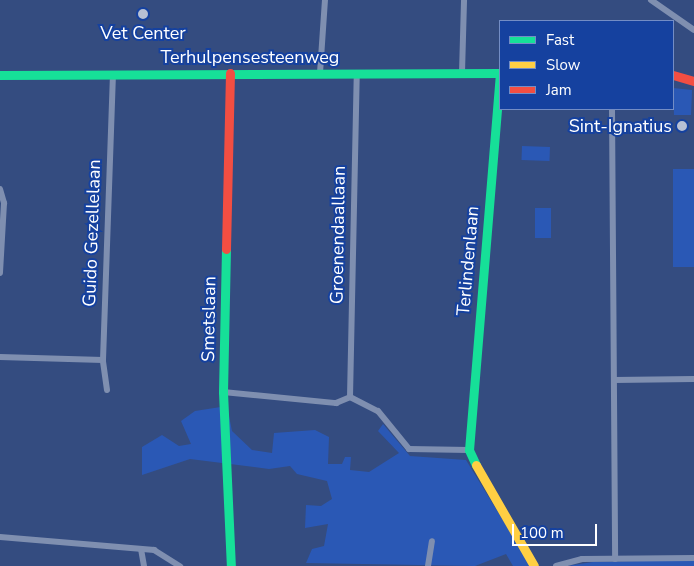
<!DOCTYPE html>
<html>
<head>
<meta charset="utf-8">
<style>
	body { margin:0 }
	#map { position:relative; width:694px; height:566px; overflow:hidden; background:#344c80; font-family:"Nunito Sans",sans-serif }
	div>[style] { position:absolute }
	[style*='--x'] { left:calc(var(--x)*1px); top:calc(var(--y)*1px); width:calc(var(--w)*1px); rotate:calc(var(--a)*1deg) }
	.green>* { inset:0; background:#2a58b5; transform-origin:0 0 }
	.street>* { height:6px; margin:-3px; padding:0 3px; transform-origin:3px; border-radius:3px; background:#7f8fb0 }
	.fast>* { height:9px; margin:-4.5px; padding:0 4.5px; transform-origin:4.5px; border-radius:4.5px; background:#16e098 }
	.slow>* { height:9px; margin:-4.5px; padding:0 4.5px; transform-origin:4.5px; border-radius:4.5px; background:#ffcf43 }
	.jam>* { height:9px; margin:-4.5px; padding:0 4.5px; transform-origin:4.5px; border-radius:4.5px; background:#f24e42 }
	.dots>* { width:14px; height:14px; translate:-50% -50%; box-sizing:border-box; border:2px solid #15419f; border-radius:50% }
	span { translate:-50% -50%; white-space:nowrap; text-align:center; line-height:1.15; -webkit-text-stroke:4px #15419f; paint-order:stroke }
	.poi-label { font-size:18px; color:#fff }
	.right { translate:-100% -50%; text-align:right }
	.street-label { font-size:18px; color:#fff }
	.legend { position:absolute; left:499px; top:20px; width:175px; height:90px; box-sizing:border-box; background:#15419f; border:1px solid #738dc5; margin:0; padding:6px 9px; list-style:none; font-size:15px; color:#fff }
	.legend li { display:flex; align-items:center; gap:10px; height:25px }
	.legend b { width:25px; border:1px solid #738dc5 }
	.scale { position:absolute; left:512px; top:524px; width:85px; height:22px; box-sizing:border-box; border:2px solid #fff; border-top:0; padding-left:6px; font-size:15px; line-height:18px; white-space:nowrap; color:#fff; -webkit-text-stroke:4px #15419f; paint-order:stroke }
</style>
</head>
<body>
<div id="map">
	<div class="green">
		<i style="clip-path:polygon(673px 88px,692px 90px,691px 115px,674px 115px)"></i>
		<i style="left:522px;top:146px;width:28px;height:14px;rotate:2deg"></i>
		<i style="left:673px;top:169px;width:21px;height:98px"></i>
		<i style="left:551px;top:208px;width:30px;height:16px;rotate:90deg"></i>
		<i style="clip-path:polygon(227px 406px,232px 431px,252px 450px,272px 453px,274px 433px,315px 430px,329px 437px,328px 464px,342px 464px,345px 457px,351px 457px,350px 470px,369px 472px,399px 453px,378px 431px,383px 424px,410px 456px,466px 460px,531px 566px,513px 566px,506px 554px,475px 566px,306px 563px,312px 549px,324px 546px,328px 524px,305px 528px,306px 505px,321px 506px,332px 499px,327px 481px,297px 474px,290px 466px,269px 469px,190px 459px,142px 475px,142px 447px,162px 435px,179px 446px,191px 444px,181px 421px,195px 411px)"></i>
		<i style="clip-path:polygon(694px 560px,694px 566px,567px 566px,593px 562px)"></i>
	</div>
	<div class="street">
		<i style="--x:651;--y:0;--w:52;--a:34.9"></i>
		<i style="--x:320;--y:73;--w:73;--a:-86.1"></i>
		<i style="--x:462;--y:73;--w:73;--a:-88.4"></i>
		<i style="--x:612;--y:109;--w:450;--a:89.6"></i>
		<i style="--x:0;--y:189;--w:15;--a:74"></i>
		<i style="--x:4;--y:203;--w:70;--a:93.3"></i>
		<i style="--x:0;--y:357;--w:103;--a:1.7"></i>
		<i style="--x:614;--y:380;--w:80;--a:-0.7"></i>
		<i style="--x:107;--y:390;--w:30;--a:-98"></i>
		<i style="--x:103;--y:360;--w:285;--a:-88"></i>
		<i style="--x:223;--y:392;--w:114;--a:5.6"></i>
		<i style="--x:336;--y:403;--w:15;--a:-23"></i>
		<i style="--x:350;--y:397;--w:31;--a:27"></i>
		<i style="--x:378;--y:411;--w:49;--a:50.8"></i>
		<i style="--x:409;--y:449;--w:60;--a:1"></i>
		<i style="--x:350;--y:397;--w:324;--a:-88.8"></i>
		<i style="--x:0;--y:537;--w:155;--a:4.8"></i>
		<i style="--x:154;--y:550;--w:31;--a:32"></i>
		<i style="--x:141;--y:549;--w:17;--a:80"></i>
		<i style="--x:428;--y:566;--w:25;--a:-81"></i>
		<i style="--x:556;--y:566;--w:27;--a:-15"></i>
		<i style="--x:582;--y:559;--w:112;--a:-0.5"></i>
	</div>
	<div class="fast">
		<i style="--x:0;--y:75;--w:500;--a:-0.23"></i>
		<i style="--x:226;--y:249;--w:143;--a:91.2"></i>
		<i style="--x:223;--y:392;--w:174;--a:87.4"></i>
		<i style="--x:476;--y:465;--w:17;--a:-115"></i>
		<i style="--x:469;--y:450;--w:375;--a:-85.3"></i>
	</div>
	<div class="slow">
		<i style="--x:476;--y:465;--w:116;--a:60.1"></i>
	</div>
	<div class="jam">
		<i style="--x:673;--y:75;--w:22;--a:16"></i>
		<i style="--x:226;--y:249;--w:176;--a:-88.7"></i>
	</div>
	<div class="dots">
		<i style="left:143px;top:14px;background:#b8c0d3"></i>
		<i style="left:682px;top:126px;background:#b8c0d3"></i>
	</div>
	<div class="poi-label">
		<span style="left:143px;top:33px">Vet Center</span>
		<span class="right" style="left:672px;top:126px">Sint-Ignatius</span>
	</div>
	<div class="street-label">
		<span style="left:250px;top:57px">Terhulpensesteenweg</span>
		<span style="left:92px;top:233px;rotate:-88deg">Guido Gezellelaan</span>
		<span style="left:338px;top:235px;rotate:-89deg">Groenendaallaan</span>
		<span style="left:468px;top:261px;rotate:-85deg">Terlindenlaan</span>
		<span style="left:209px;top:319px;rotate:-89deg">Smetslaan</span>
	</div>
	<ul class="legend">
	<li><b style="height:6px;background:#16e098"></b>Fast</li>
	<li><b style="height:6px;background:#ffcf43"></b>Slow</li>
	<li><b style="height:6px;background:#f24e42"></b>Jam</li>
	</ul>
	<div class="scale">100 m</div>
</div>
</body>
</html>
